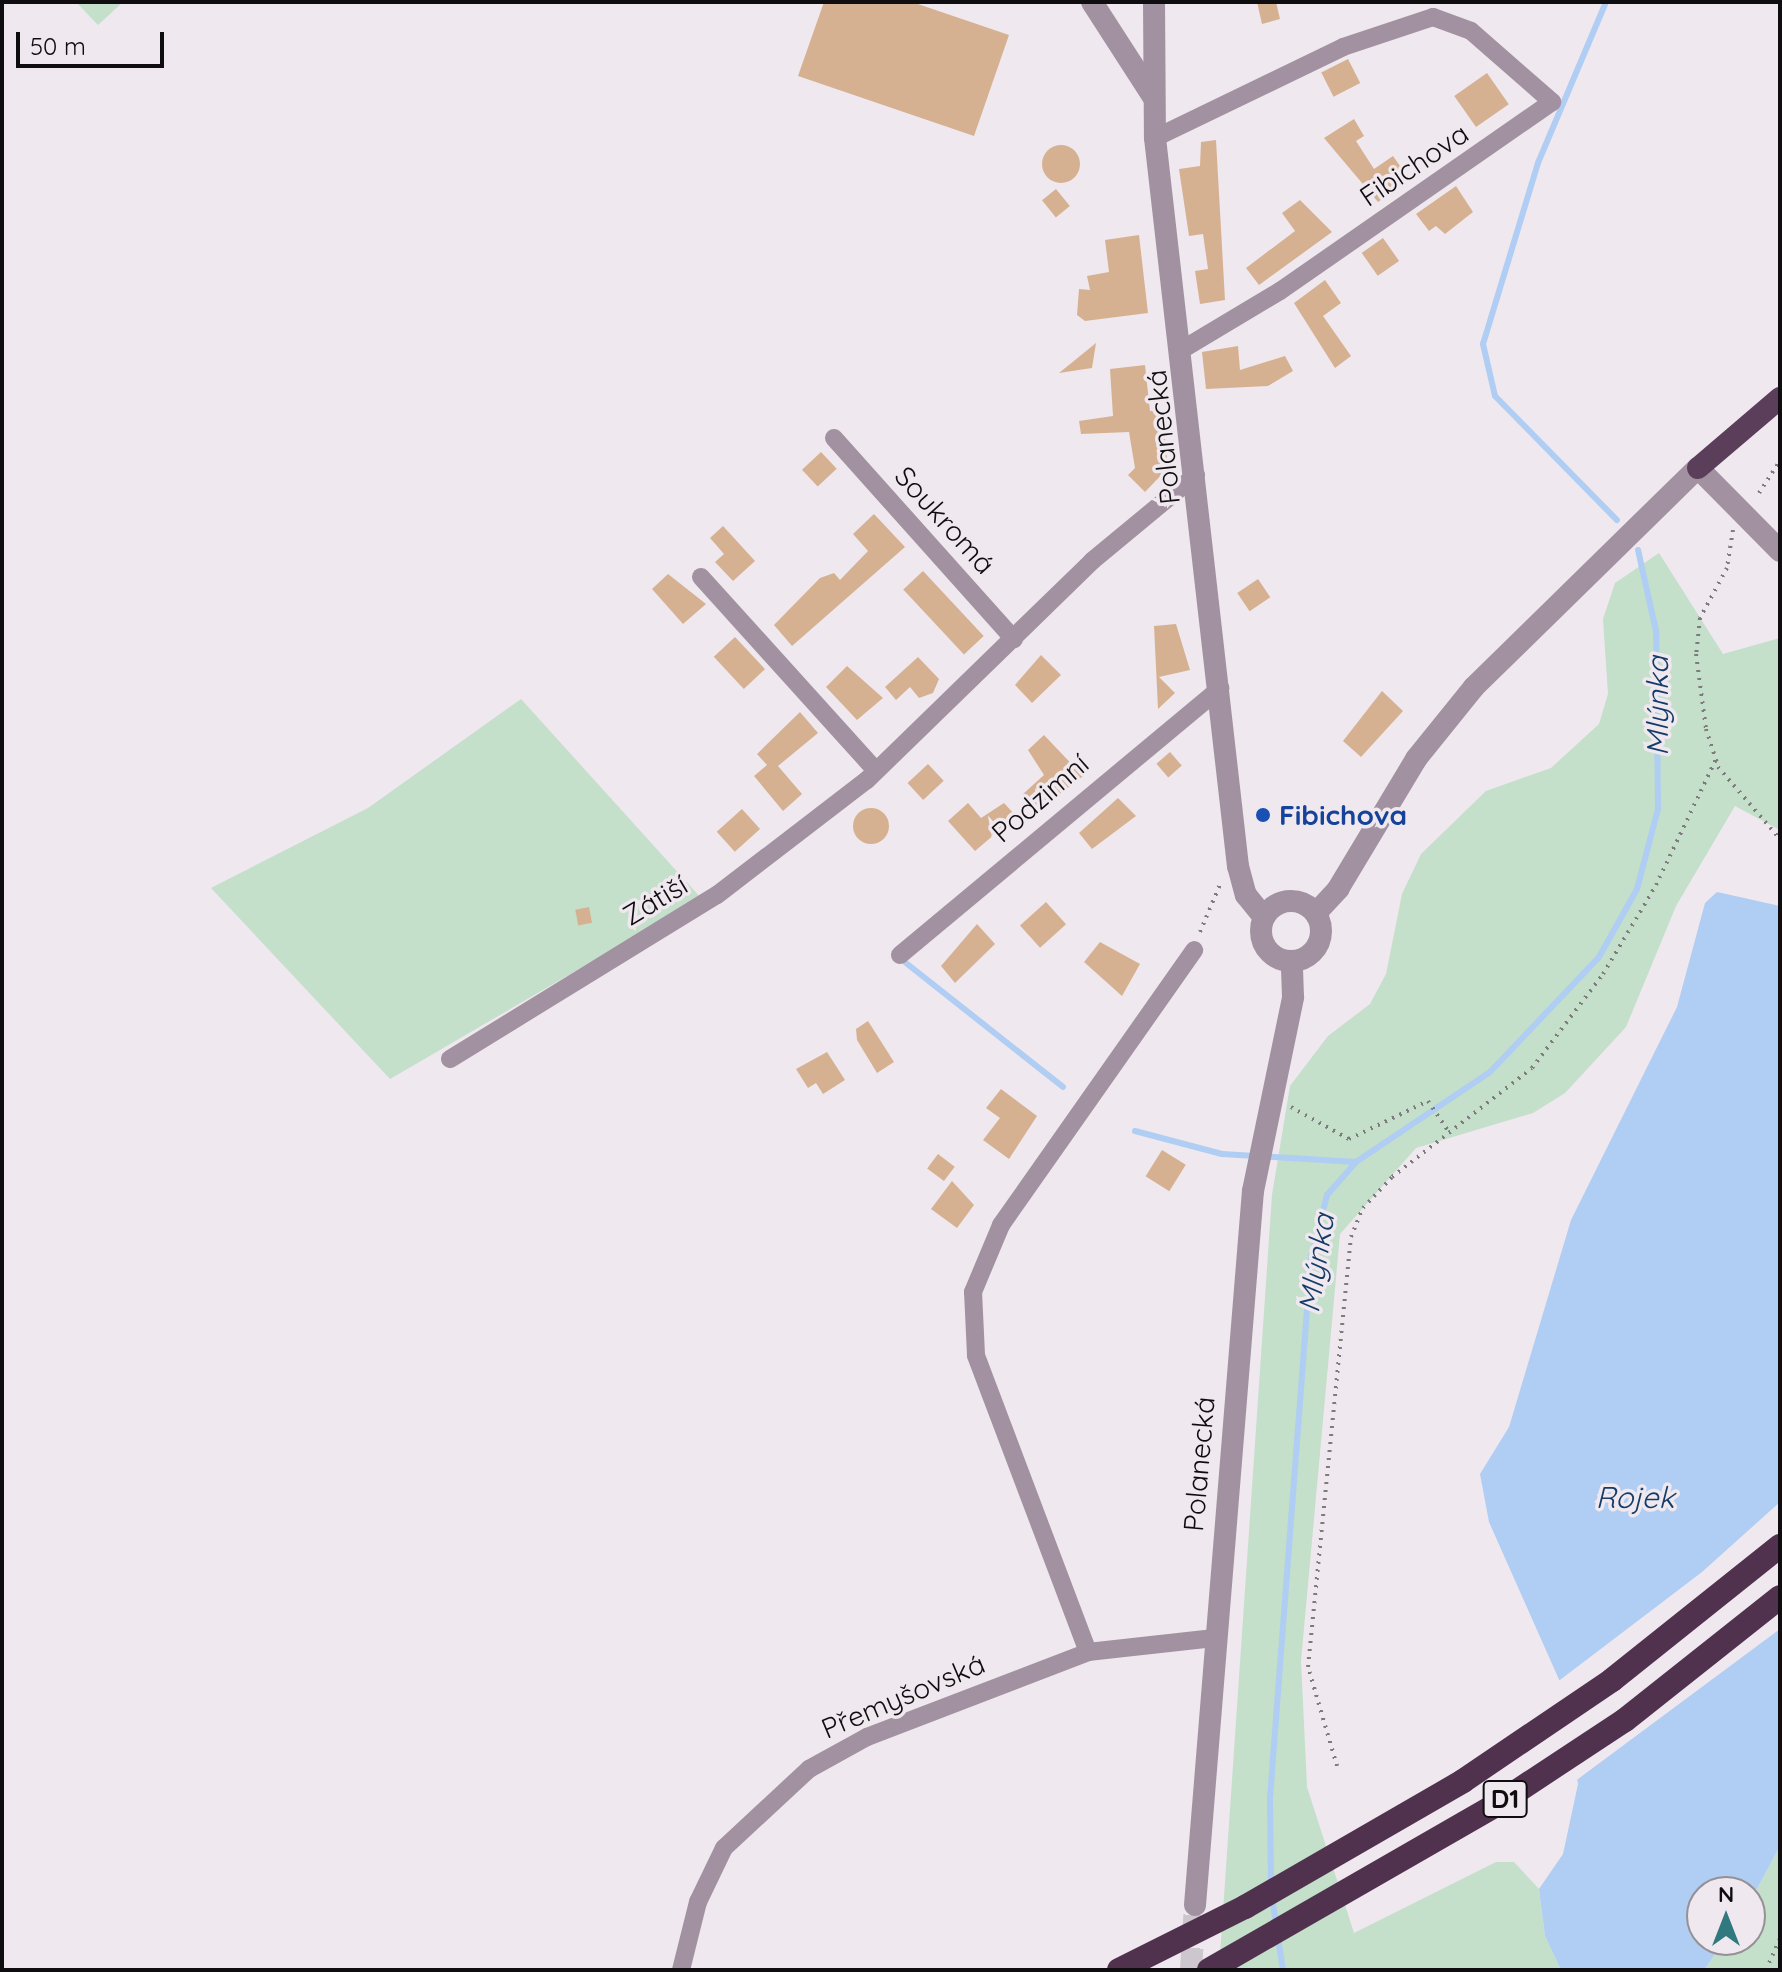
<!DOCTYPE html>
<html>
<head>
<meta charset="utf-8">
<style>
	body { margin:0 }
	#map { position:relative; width:1782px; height:1972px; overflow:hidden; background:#efe8ee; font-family:Quicksand,sans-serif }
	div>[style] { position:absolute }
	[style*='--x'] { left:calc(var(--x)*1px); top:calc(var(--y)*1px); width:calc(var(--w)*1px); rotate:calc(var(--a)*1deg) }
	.green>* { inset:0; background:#c4dfca }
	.water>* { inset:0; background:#b0cdf3 }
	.pier>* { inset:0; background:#efe8ee }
	.stream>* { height:6px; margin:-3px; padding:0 3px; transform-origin:3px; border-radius:3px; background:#b0cdf3 }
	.building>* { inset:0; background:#d6b191; transform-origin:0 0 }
	.round { border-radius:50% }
	.tertiary-tunnel>* { height:22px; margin-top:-11px; transform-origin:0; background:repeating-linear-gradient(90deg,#cdc7cd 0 22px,transparent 0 33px) }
	.path>* { height:4px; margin-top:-2px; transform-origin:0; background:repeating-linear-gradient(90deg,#7f7a7e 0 2px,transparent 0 8px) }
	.minor>* { height:18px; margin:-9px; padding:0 9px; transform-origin:9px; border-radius:9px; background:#a292a1 }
	.tertiary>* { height:22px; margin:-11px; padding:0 11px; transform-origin:11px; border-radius:11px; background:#a292a1 }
	.tertiary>.ring { margin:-11px; padding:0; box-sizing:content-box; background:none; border:22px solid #a292a1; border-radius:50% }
	.trunk>* { height:22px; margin:-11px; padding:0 11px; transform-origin:11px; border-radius:11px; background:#5b3e59 }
	.motorway>* { height:24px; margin:-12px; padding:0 12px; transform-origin:12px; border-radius:12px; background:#50324e }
	.motorway-bridge>* { height:24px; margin:-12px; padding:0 12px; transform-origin:12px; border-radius:12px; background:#50324e }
	.dots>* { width:22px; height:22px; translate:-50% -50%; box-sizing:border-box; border:4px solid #efe8ee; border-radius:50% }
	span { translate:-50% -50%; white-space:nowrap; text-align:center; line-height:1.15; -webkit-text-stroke:7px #efe8ee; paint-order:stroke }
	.shield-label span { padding:2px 6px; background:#efe8ee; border:2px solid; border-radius:6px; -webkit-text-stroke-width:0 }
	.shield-label { font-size:26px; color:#0f0d0f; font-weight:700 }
	.street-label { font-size:28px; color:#0f0d0f }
	.transit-label { font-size:28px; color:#164399; font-weight:700 }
	.left { translate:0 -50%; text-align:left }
	.water-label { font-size:30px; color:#153b69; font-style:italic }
	.frame { position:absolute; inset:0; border:4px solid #0f0d0f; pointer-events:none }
	.north { position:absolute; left:1686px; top:1876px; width:80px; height:80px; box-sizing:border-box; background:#efe8ee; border:2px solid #959095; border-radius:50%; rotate:0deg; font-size:22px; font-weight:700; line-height:32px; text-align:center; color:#0f0d0f }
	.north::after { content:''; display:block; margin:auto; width:28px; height:36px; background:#30797f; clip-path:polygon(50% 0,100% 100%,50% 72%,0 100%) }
	.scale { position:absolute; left:16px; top:32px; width:148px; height:36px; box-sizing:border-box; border:4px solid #0f0d0f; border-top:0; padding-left:10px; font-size:24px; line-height:28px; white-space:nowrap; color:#0f0d0f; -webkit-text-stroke:6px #efe8ee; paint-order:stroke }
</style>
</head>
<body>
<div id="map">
	<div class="green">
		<i style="clip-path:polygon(76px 2px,123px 2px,98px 25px)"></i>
		<i style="clip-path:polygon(1659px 553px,1723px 654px,1780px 638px,1780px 830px,1735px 806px,1676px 906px,1626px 1027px,1565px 1093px,1533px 1113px,1416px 1148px,1340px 1234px,1301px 1661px,1307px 1787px,1354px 1933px,1496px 1862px,1514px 1862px,1539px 1889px,1545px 1936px,1561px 1970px,1219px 1970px,1272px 1195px,1290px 1086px,1328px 1036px,1370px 1004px,1386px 974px,1402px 894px,1421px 854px,1486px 791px,1551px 768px,1599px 724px,1608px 694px,1603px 619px,1615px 583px)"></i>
		<i style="clip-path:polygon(521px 699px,701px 898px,390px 1079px,211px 888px,368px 808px)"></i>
		<i style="clip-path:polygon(1780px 1846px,1779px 1970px,1704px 1970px,1725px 1940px,1750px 1940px,1750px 1902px)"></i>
	</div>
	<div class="water">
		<i style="clip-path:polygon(1717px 892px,1780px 906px,1780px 1846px,1750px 1902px,1750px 1892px,1702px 1892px,1702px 1940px,1725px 1940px,1704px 1970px,1561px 1970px,1545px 1936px,1539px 1889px,1563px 1854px,1578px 1784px,1561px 1684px,1489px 1522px,1480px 1474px,1509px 1427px,1571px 1220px,1677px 1007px,1705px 903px)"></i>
	</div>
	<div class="pier">
		<i style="clip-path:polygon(1780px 1502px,1780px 1629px,1574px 1782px,1556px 1683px,1702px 1572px)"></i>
	</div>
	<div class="stream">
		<i style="--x:1606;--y:2;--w:175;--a:112.9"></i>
		<i style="--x:1538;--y:163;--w:189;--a:106.9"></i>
		<i style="--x:1483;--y:344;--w:53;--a:77"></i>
		<i style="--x:1495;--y:396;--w:174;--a:45.5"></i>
		<i style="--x:906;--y:963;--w:200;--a:38.3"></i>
		<i style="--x:1135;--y:1131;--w:90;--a:14.8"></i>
		<i style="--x:1222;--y:1154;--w:134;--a:3.4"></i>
		<i style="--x:1271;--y:1883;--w:85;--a:-90.7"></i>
		<i style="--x:1270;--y:1798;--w:543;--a:-85.67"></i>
		<i style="--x:1311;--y:1257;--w:64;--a:-75.5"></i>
		<i style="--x:1327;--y:1195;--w:44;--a:-48.7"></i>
		<i style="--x:1356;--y:1162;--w:161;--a:-33.9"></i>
		<i style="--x:1490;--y:1072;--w:158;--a:-46.5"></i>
		<i style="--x:1599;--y:957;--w:78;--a:-60.8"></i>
		<i style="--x:1637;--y:889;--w:83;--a:-75.3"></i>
		<i style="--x:1658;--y:809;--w:178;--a:-90.6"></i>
		<i style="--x:1656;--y:631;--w:83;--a:-102.5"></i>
		<i style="--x:1272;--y:1898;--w:25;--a:81"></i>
		<i style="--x:1278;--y:1938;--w:32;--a:81"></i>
	</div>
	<div class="building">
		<i style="clip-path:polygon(824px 2px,912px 2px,1009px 35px,974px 136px,798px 76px)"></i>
		<i style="clip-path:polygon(1257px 2px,1276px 2px,1280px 19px,1262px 24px)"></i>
		<i style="left:1348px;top:59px;width:27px;height:30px;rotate:63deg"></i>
		<i style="left:1487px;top:73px;width:38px;height:40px;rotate:55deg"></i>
		<i style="clip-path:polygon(1354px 119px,1364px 136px,1356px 141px,1374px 169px,1393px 156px,1410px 180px,1378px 202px,1324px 138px)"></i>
		<i style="clip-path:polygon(1216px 140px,1225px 300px,1200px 304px,1195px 271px,1208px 269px,1203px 234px,1189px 236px,1179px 169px,1200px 166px,1201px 142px)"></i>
		<i class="round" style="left:1042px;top:145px;width:38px;height:38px"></i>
		<i style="clip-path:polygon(1456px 186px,1473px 212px,1445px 234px,1436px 226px,1429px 231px,1416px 214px)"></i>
		<i style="left:1056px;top:189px;width:22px;height:18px;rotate:51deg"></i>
		<i style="clip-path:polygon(1300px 200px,1332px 232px,1259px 285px,1246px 268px,1295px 231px,1282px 213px)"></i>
		<i style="clip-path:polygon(1139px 235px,1148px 313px,1085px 321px,1077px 315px,1079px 289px,1090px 290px,1087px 276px,1109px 272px,1105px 240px)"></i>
		<i style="left:1383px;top:238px;width:28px;height:26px;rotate:55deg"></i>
		<i style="clip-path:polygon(1325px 280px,1341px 303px,1323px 316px,1351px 356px,1335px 368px,1294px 303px)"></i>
		<i style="clip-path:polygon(1096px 343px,1092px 368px,1059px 373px)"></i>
		<i style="clip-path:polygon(1238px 346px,1240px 370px,1285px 356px,1293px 371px,1268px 386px,1206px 389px,1202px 352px)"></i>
		<i style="clip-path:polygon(1145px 365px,1150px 411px,1162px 410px,1168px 468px,1145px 492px,1128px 475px,1135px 468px,1129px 432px,1081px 434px,1079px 421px,1113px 416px,1110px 369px)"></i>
		<i style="left:821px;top:452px;width:23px;height:26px;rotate:47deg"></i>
		<i style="clip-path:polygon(874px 514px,905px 547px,792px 646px,774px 625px,820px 578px,834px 573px,840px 580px,868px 551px,853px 534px)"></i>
		<i style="clip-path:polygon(723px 526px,755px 561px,733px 581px,715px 562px,724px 554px,710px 538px)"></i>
		<i style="left:923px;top:571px;width:89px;height:27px;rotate:47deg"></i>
		<i style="clip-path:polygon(668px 574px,706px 604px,683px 624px,652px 589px)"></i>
		<i style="left:1258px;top:579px;width:22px;height:25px;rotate:56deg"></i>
		<i style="clip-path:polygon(1176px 624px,1190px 670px,1159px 677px,1175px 693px,1158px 709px,1154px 626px)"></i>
		<i style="left:735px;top:637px;width:44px;height:29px;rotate:47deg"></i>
		<i style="clip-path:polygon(1041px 655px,1061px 675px,1032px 703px,1015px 685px)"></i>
		<i style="clip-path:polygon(918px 657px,939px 679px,933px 693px,919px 698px,910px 687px,896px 700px,885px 687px)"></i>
		<i style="clip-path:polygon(847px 666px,883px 698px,857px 720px,826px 687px)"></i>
		<i style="clip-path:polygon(1382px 691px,1403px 711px,1361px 757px,1343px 741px)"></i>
		<i style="clip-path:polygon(800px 712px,818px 733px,778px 766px,802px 794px,783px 811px,754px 776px,767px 765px,757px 754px)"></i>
		<i style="clip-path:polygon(1044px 735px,1083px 776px,1038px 811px,1023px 794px,1044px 775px,1028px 750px)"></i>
		<i style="left:1170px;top:752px;width:18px;height:18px;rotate:49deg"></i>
		<i style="left:928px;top:764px;width:23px;height:28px;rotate:47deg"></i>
		<i style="clip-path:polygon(1118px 798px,1136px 816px,1092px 849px,1079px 833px)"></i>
		<i style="clip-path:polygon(968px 803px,981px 818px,1004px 803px,1016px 816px,975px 851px,948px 821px)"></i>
		<i class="round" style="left:853px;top:808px;width:36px;height:36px"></i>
		<i style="left:742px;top:809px;width:27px;height:34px;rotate:48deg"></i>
		<i style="left:1046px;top:902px;width:30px;height:35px;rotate:48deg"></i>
		<i style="left:589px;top:907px;width:16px;height:14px;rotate:79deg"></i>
		<i style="clip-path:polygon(977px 924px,995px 944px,955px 983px,941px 966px)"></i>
		<i style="clip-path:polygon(1100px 942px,1140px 964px,1122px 996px,1084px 962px)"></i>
		<i style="clip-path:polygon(868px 1021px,894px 1062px,877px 1073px,857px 1040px,856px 1029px)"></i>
		<i style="clip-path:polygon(827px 1052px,845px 1080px,823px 1094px,816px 1083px,808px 1088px,796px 1069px)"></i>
		<i style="clip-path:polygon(1001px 1089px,1037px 1116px,1009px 1159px,983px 1140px,1000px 1118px,986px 1108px)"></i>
		<i style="left:1162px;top:1150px;width:28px;height:31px;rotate:32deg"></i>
		<i style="left:938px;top:1154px;width:21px;height:18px;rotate:37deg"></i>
		<i style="clip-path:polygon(952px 1181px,974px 1205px,957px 1228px,931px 1209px)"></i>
	</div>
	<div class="tertiary-tunnel">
		<i style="--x:1191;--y:1970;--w:65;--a:-86.5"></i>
	</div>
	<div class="path">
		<i style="--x:1759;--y:493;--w:38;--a:-57"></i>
		<i style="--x:1733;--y:530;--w:38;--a:99"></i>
		<i style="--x:1727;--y:568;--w:57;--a:118.4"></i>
		<i style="--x:1700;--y:618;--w:36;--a:96"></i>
		<i style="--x:1696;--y:654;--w:76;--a:82.4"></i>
		<i style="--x:1706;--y:729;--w:40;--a:72"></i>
		<i style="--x:1718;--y:767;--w:95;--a:49.3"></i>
		<i style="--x:1200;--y:932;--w:54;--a:-67.2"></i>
		<i style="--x:1291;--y:1107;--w:66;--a:28.9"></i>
		<i style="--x:1349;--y:1139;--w:88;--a:-25.7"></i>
		<i style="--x:1428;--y:1101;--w:40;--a:56"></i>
		<i style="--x:1337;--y:1766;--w:103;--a:-106.3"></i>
		<i style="--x:1308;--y:1667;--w:432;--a:-84.3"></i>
		<i style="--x:1351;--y:1237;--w:31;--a:-68"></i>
		<i style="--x:1363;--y:1208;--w:42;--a:-46.9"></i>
		<i style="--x:1392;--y:1177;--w:177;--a:-37.9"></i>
		<i style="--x:1532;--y:1068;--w:118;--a:-52.9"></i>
		<i style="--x:1603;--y:974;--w:104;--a:-59.2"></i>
		<i style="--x:1656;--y:885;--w:140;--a:-64.5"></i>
		<i style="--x:1766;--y:1970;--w:35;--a:-66"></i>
	</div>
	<div class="minor">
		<i style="--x:1155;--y:138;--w:209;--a:-25.8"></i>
		<i style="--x:1343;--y:47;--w:95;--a:-18.4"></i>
		<i style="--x:1433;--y:17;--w:40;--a:20.2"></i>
		<i style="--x:1471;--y:31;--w:108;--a:41.2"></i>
		<i style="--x:1552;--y:102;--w:331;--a:145.2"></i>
		<i style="--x:1280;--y:291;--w:113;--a:149.1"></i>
		<i style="--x:834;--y:438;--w:270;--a:48.2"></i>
		<i style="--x:701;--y:577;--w:261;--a:47.9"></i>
		<i style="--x:900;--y:955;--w:417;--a:-39.8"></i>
		<i style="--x:450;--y:1059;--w:313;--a:-31.6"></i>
		<i style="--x:717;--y:895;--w:189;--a:-37.5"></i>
		<i style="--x:867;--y:780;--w:314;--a:-44.2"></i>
		<i style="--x:1092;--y:561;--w:135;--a:-39.6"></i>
		<i style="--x:1088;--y:1652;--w:317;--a:-110.7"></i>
		<i style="--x:976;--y:1355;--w:63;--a:-92.7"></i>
		<i style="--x:973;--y:1292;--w:73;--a:-67.3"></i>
		<i style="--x:1001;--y:1225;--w:336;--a:-54.9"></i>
		<i style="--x:681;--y:1970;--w:70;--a:-76"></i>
		<i style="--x:698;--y:1902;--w:60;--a:-64.3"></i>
		<i style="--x:724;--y:1848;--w:116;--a:-42.9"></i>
		<i style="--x:809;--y:1769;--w:66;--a:-28.9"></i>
		<i style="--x:867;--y:1737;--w:237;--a:-21"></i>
		<i style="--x:1088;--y:1652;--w:127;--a:-6.3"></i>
	</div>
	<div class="tertiary">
		<i style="--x:1092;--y:2;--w:111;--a:57.2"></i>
		<i style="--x:1154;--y:2;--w:136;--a:89.6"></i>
		<i style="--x:1155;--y:138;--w:733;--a:83.5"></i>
		<i style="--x:1238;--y:866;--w:30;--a:75"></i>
		<i style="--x:1246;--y:895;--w:28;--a:51"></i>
		<i class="ring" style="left:1261px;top:901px;width:38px;height:38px"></i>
		<i style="--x:1316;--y:913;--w:33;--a:-47"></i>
		<i style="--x:1338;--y:889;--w:152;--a:-59"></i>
		<i style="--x:1416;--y:759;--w:92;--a:-51.1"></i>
		<i style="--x:1474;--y:687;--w:313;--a:-44.4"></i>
		<i style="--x:1698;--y:468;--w:117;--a:45.3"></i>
		<i style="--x:1195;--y:1905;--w:716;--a:-85.36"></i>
		<i style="--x:1253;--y:1191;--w:198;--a:-78.3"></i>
		<i style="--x:1293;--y:997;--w:36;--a:-92"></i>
	</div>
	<div class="trunk">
		<i style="--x:1698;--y:468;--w:108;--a:-40.5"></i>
	</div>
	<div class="motorway">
		<i style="--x:1245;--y:1907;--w:252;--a:-30"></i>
		<i style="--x:1463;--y:1781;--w:180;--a:-34.1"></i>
		<i style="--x:1612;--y:1680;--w:215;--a:-38.6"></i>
		<i style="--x:1209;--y:1970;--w:331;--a:-29.9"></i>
		<i style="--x:1496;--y:1805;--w:154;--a:-33.4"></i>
		<i style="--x:1625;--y:1720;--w:198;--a:-38.4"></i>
	</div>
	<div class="motorway-bridge">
		<i style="--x:1119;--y:1970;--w:141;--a:-26.6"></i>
	</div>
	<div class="dots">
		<i style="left:1263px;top:815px;background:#1a4fb4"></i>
	</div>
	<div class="shield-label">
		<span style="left:1505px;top:1799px">D1</span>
	</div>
	<div class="street-label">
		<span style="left:1414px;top:165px;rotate:-34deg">Fibichova</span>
		<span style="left:1163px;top:437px;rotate:-96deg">Polanecká</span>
		<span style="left:945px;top:520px;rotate:48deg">Soukromá</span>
		<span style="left:1040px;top:798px;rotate:-41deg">Podzimní</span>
		<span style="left:655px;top:900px;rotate:-31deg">Zátiší</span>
		<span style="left:1199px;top:1464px;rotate:-85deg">Polanecká</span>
		<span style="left:903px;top:1696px;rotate:-23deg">Přemyšovská</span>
	</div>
	<div class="transit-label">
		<span class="left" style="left:1279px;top:815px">Fibichova</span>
	</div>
	<div class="water-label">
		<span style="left:1657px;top:706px;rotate:-90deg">Mlýnka</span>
		<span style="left:1316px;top:1263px;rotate:-81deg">Mlýnka</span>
		<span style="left:1635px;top:1497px">Rojek</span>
	</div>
	<div class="frame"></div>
	<div class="north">N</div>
	<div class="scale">50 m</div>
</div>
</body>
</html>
